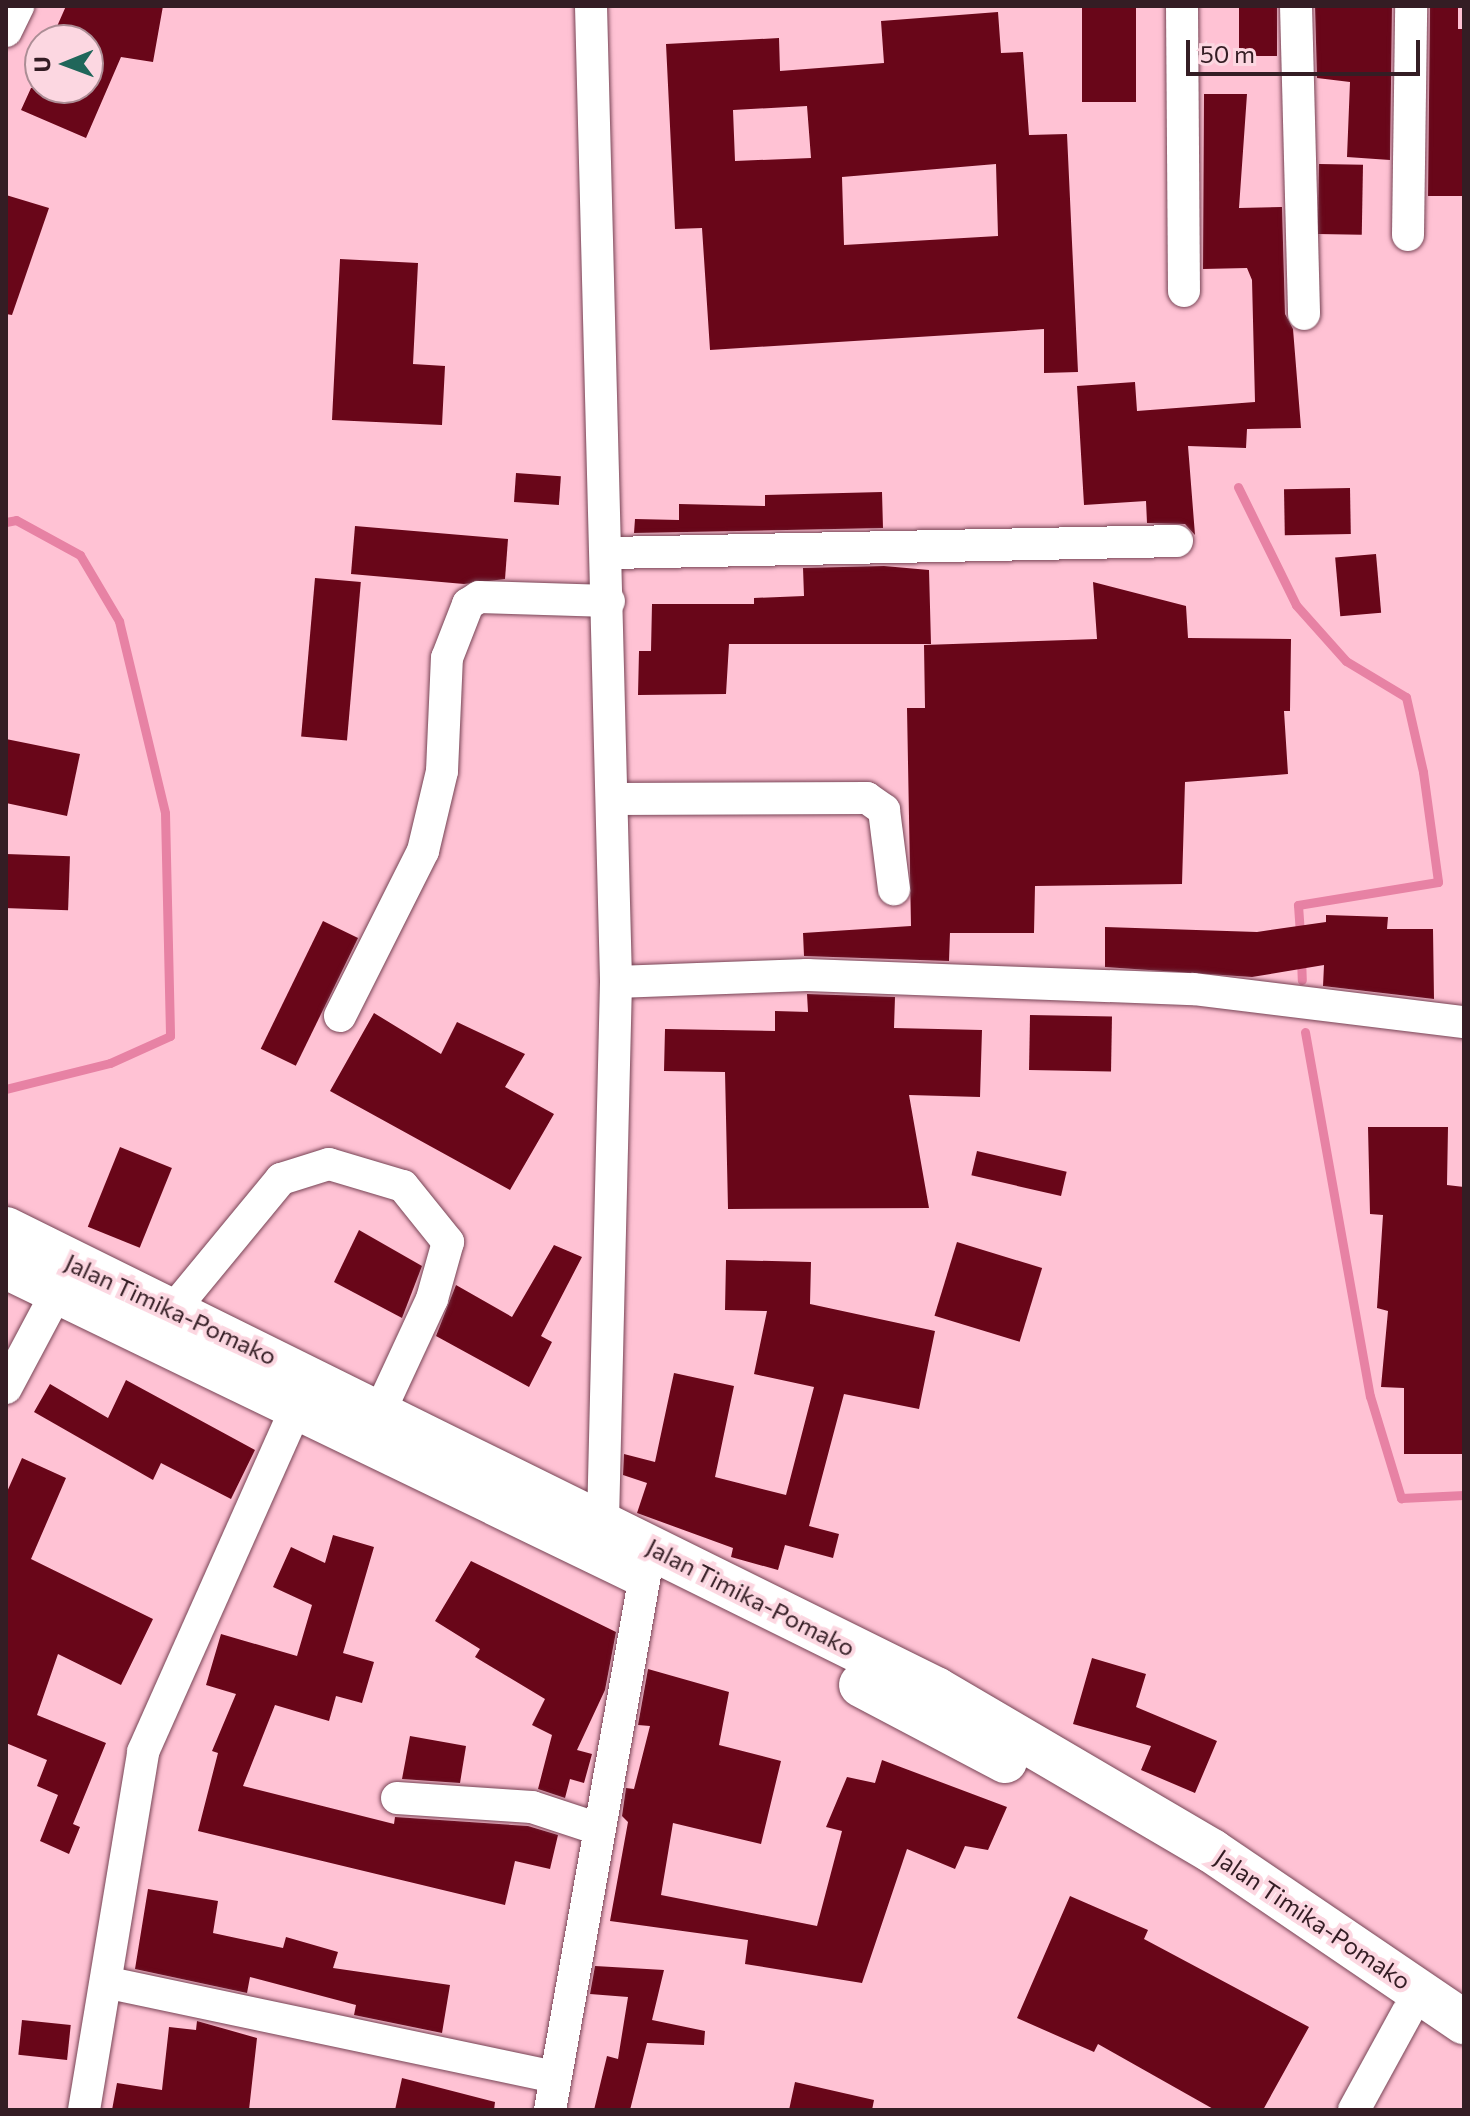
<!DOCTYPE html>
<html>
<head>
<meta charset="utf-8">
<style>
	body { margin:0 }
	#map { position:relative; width:1470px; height:2116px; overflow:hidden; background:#ffc2d4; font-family:Commissioner,sans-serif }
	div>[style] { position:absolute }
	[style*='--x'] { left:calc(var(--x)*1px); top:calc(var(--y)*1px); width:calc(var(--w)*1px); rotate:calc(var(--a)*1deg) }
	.stream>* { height:9px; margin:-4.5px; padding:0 4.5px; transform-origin:4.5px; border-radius:4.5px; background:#e782a4 }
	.building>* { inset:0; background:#690619; transform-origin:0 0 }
	.roads { filter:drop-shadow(0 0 2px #745) drop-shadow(0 0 2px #745) }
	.minor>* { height:32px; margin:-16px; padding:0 16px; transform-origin:16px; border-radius:16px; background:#fff }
	.highway>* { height:44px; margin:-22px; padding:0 22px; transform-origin:22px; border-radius:22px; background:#fff }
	span { translate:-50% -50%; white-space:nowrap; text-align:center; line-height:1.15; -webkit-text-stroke:8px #fcd7e1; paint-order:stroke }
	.street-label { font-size:24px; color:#341d24 }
	.frame { position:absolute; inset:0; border:8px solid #341d24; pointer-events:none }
	.north { position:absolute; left:24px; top:24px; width:80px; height:80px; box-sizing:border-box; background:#fcd7e1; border:2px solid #ac8d95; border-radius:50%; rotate:269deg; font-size:22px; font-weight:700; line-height:32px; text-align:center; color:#341d24 }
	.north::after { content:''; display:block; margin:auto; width:28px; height:36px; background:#20665a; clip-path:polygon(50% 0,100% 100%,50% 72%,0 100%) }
	.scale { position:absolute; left:1186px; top:40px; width:234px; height:36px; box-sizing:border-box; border:4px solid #341d24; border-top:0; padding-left:10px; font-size:24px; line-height:28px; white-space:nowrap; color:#341d24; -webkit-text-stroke:6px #fcd7e1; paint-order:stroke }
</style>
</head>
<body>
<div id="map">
	<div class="stream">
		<i style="--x:1238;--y:487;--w:131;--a:63.8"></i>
		<i style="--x:1296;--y:605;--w:75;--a:48.2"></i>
		<i style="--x:1346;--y:661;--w:70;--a:31"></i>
		<i style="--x:1406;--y:697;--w:77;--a:77.2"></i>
		<i style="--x:1423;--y:772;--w:111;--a:82.2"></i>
		<i style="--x:1438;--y:882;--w:142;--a:170.7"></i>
		<i style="--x:1298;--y:905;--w:30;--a:86"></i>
		<i style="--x:6;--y:522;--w:10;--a:-11"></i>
		<i style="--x:16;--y:520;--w:73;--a:28.7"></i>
		<i style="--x:80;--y:555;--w:77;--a:59.4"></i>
		<i style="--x:119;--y:621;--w:197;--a:76.5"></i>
		<i style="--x:165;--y:813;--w:223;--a:88.7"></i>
		<i style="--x:170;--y:1036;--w:66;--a:155.8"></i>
		<i style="--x:110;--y:1063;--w:107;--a:166"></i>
		<i style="--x:1301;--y:957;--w:23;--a:88"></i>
		<i style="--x:1305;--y:1032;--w:370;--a:79.9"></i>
		<i style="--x:1370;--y:1396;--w:107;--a:73.1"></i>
		<i style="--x:1401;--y:1498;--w:63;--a:-2.7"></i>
	</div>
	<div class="building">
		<i style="clip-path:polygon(66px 6px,163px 6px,153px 62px,121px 57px,86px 138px,21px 110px,31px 88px,88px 88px,88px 40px,51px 40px)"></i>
		<i style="left:1082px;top:6px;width:54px;height:96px"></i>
		<i style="left:1239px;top:6px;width:38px;height:50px"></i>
		<i style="clip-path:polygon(1315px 6px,1392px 6px,1390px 160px,1347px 157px,1350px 82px,1317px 78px)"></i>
		<i style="clip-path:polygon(1430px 6px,1458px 6px,1458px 29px,1464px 29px,1464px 196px,1428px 196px)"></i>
		<i style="clip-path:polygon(evenodd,998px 12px,1001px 53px,1023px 52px,1029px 135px,1067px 134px,1078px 372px,1044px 373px,1044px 329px,710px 350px,702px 228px,675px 229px,666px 44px,779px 38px,780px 71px,884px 63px,881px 21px,998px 12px,807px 106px,811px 158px,735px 161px,733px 110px,807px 106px,998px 12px,996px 164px,998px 236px,844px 245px,842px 177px,996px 164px)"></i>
		<i style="clip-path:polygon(1204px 94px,1247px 94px,1239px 208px,1282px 207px,1285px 314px,1293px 329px,1301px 428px,1247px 429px,1246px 448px,1188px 446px,1195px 535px,1185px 524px,1147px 523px,1146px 501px,1084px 505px,1077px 386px,1135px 382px,1137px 411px,1255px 402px,1252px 280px,1247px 268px,1203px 269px)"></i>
		<i style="left:1319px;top:164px;width:44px;height:70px;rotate:1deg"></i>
		<i style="clip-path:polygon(6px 195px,49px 208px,12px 315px,6px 314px)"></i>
		<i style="clip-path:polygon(340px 259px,418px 263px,413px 364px,445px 366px,442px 425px,332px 420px)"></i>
		<i style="left:516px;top:473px;width:45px;height:29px;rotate:4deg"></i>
		<i style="left:1350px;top:488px;width:46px;height:66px;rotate:89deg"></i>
		<i style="clip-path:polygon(882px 492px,883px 528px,634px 533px,635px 519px,679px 520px,679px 504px,765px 506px,765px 495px)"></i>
		<i style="clip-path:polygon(355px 526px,508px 539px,505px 579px,464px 584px,351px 574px)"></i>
		<i style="left:1376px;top:554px;width:59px;height:41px;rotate:85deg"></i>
		<i style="clip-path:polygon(884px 566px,929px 570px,931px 644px,729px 644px,726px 694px,638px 695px,639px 651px,651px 651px,652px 604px,754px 604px,754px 598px,804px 596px,803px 568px)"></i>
		<i style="left:315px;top:578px;width:46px;height:159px;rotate:5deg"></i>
		<i style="clip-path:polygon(1093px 582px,1186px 606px,1188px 638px,1291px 639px,1290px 711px,1284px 711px,1288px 774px,1185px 782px,1182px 884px,1035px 886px,1034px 933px,950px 933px,949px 961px,804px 956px,803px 933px,911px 926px,907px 708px,925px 708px,924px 645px,1097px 639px)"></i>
		<i style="clip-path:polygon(6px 739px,80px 754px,67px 816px,6px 803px)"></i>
		<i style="left:6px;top:854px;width:64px;height:54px;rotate:2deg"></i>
		<i style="clip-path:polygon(1326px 915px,1388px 917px,1387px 929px,1433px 929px,1434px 999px,1323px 986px,1324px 965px,1252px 977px,1105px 967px,1105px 927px,1257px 932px,1326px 922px)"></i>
		<i style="left:323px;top:921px;width:39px;height:142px;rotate:26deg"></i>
		<i style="clip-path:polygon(807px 994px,895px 997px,894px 1028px,982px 1030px,980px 1097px,909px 1095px,929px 1208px,728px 1209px,725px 1072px,664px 1071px,665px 1029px,775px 1031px,775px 1011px,808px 1012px)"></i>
		<i style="clip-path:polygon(374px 1013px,441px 1054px,457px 1022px,525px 1054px,505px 1087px,554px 1114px,510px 1190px,330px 1091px)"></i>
		<i style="left:1030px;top:1015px;width:82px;height:55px;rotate:1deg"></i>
		<i style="clip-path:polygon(1368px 1127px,1448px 1127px,1447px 1185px,1464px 1187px,1464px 1454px,1404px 1454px,1404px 1388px,1381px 1387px,1388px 1311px,1377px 1308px,1383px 1215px,1370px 1214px)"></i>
		<i style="left:120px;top:1147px;width:56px;height:86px;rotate:22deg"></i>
		<i style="left:977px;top:1151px;width:92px;height:25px;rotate:13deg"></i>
		<i style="clip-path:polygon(359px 1230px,422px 1266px,402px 1318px,334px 1282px)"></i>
		<i style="left:957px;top:1242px;width:89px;height:77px;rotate:17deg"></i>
		<i style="clip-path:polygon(554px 1245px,582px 1257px,541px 1336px,552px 1342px,529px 1387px,436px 1336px,456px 1285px,512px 1317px)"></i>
		<i style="clip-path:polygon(726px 1260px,811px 1262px,810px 1304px,935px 1331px,919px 1409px,844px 1394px,809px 1526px,839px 1534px,833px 1558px,785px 1545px,778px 1570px,731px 1557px,733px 1548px,637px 1513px,647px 1483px,623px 1475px,624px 1454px,655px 1462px,674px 1373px,734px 1386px,715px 1477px,786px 1495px,814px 1387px,754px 1374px,767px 1311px,725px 1310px)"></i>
		<i style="clip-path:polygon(126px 1380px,255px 1450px,231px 1499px,161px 1463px,153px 1480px,34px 1412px,50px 1384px,108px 1418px)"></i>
		<i style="clip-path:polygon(22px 1458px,66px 1478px,31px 1559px,153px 1619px,121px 1685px,58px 1654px,37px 1715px,106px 1743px,73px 1824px,80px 1827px,69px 1854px,40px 1841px,58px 1795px,37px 1786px,47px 1760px,6px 1743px,6px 1494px)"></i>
		<i style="clip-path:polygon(333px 1535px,374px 1547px,343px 1653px,374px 1662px,362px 1703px,336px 1696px,329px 1721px,275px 1705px,243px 1786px,394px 1824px,395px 1817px,528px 1826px,558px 1835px,550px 1869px,515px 1861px,505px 1905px,198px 1831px,218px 1753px,212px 1751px,236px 1694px,206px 1685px,221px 1634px,297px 1656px,312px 1605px,273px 1587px,291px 1547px,325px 1563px)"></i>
		<i style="clip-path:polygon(471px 1561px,616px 1632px,605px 1690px,577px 1750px,592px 1754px,584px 1783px,570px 1779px,565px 1798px,538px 1789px,552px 1735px,532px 1725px,545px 1699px,475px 1657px,480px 1649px,435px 1621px)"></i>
		<i style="clip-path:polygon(1092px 1658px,1146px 1674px,1136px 1707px,1217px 1741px,1195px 1793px,1141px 1770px,1151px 1746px,1073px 1724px)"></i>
		<i style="clip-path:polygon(648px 1669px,729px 1692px,719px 1745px,781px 1761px,761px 1844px,673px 1823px,661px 1895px,817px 1926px,842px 1831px,826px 1827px,847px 1777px,875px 1783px,882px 1760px,1007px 1807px,988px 1850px,965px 1846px,955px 1869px,907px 1849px,862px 1983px,745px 1964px,748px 1940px,610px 1921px,628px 1822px,622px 1816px,626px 1788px,634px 1789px,650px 1726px,638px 1725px)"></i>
		<i style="clip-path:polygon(410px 1736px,466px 1746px,460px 1783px,402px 1779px)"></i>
		<i style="clip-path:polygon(148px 1889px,218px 1901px,213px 1933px,283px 1948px,286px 1937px,338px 1952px,333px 1968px,450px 1985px,442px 2033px,354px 2015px,356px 2005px,250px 1977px,247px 1993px,135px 1969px)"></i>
		<i style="clip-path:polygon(1070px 1896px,1148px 1930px,1144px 1939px,1309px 2027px,1263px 2110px,1215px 2110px,1098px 2044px,1094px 2052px,1017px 2018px)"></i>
		<i style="clip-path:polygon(595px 1966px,664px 1970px,652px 2020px,705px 2031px,704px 2045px,647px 2043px,630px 2110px,594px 2110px,607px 2056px,618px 2059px,628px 1997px,590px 1994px)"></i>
		<i style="left:22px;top:2020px;width:49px;height:35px;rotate:6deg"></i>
		<i style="clip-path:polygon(197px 2021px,257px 2038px,249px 2110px,112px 2110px,117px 2083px,162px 2090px,169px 2027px,196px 2030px)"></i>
		<i style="clip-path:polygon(402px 2078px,495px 2102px,494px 2110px,395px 2110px)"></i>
		<i style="clip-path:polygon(795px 2082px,874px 2100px,872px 2110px,789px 2110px)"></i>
	</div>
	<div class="roads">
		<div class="minor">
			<i style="--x:591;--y:6;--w:976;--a:88.53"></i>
			<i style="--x:616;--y:982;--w:539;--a:91.38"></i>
			<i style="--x:1182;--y:6;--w:285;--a:89.6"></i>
			<i style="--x:1296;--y:6;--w:308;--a:88.5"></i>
			<i style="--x:6;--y:31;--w:28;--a:-64"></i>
			<i style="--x:1408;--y:235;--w:229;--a:-89.2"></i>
			<i style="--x:610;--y:553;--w:567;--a:-1.21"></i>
			<i style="--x:612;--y:799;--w:255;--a:-0.2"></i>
			<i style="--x:867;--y:798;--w:21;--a:35"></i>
			<i style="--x:884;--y:810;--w:80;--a:82.8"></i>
			<i style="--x:616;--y:982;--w:191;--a:-2.1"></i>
			<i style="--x:807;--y:975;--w:387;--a:2.1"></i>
			<i style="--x:1194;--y:989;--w:272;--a:7"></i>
			<i style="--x:340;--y:1016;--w:185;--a:-63.3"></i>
			<i style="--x:423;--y:851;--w:82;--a:-76.6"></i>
			<i style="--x:442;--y:771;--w:113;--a:-87.5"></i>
			<i style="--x:447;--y:658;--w:58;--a:-68.7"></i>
			<i style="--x:468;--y:604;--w:13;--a:-32"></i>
			<i style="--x:479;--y:597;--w:130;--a:1.8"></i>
			<i style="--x:173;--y:1310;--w:170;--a:-50.5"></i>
			<i style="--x:281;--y:1179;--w:50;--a:-17.4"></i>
			<i style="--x:329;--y:1164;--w:77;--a:16.6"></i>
			<i style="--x:403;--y:1186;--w:72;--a:51.2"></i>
			<i style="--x:448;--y:1242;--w:59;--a:105.7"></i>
			<i style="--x:432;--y:1299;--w:121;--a:114.9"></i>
			<i style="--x:6;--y:1388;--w:109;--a:-62"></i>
			<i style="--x:397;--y:1798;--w:135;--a:3.8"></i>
			<i style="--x:532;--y:1807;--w:67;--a:18.2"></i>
			<i style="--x:109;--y:1983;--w:456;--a:11.9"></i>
			<i style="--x:84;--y:2110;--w:363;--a:-80.6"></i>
			<i style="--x:143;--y:1752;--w:376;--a:-66"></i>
			<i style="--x:550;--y:2110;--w:543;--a:-79.93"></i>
			<i style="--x:1354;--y:2110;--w:111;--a:-61.3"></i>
		</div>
		<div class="highway">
			<i style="--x:6;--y:1229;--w:1038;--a:26.32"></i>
			<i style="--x:936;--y:1689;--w:320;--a:30.4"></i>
			<i style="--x:1212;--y:1851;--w:305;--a:34.2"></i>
			<i style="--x:6;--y:1267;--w:699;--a:25.79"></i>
			<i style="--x:861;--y:1685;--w:163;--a:27.8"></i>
		</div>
	</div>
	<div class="street-label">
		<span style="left:171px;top:1309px;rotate:25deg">Jalan Timika-Pomako</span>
		<span style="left:751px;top:1597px;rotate:27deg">Jalan Timika-Pomako</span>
		<span style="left:1313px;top:1919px;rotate:34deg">Jalan Timika-Pomako</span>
	</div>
	<div class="frame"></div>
	<div class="north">U</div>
	<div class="scale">50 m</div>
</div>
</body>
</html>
